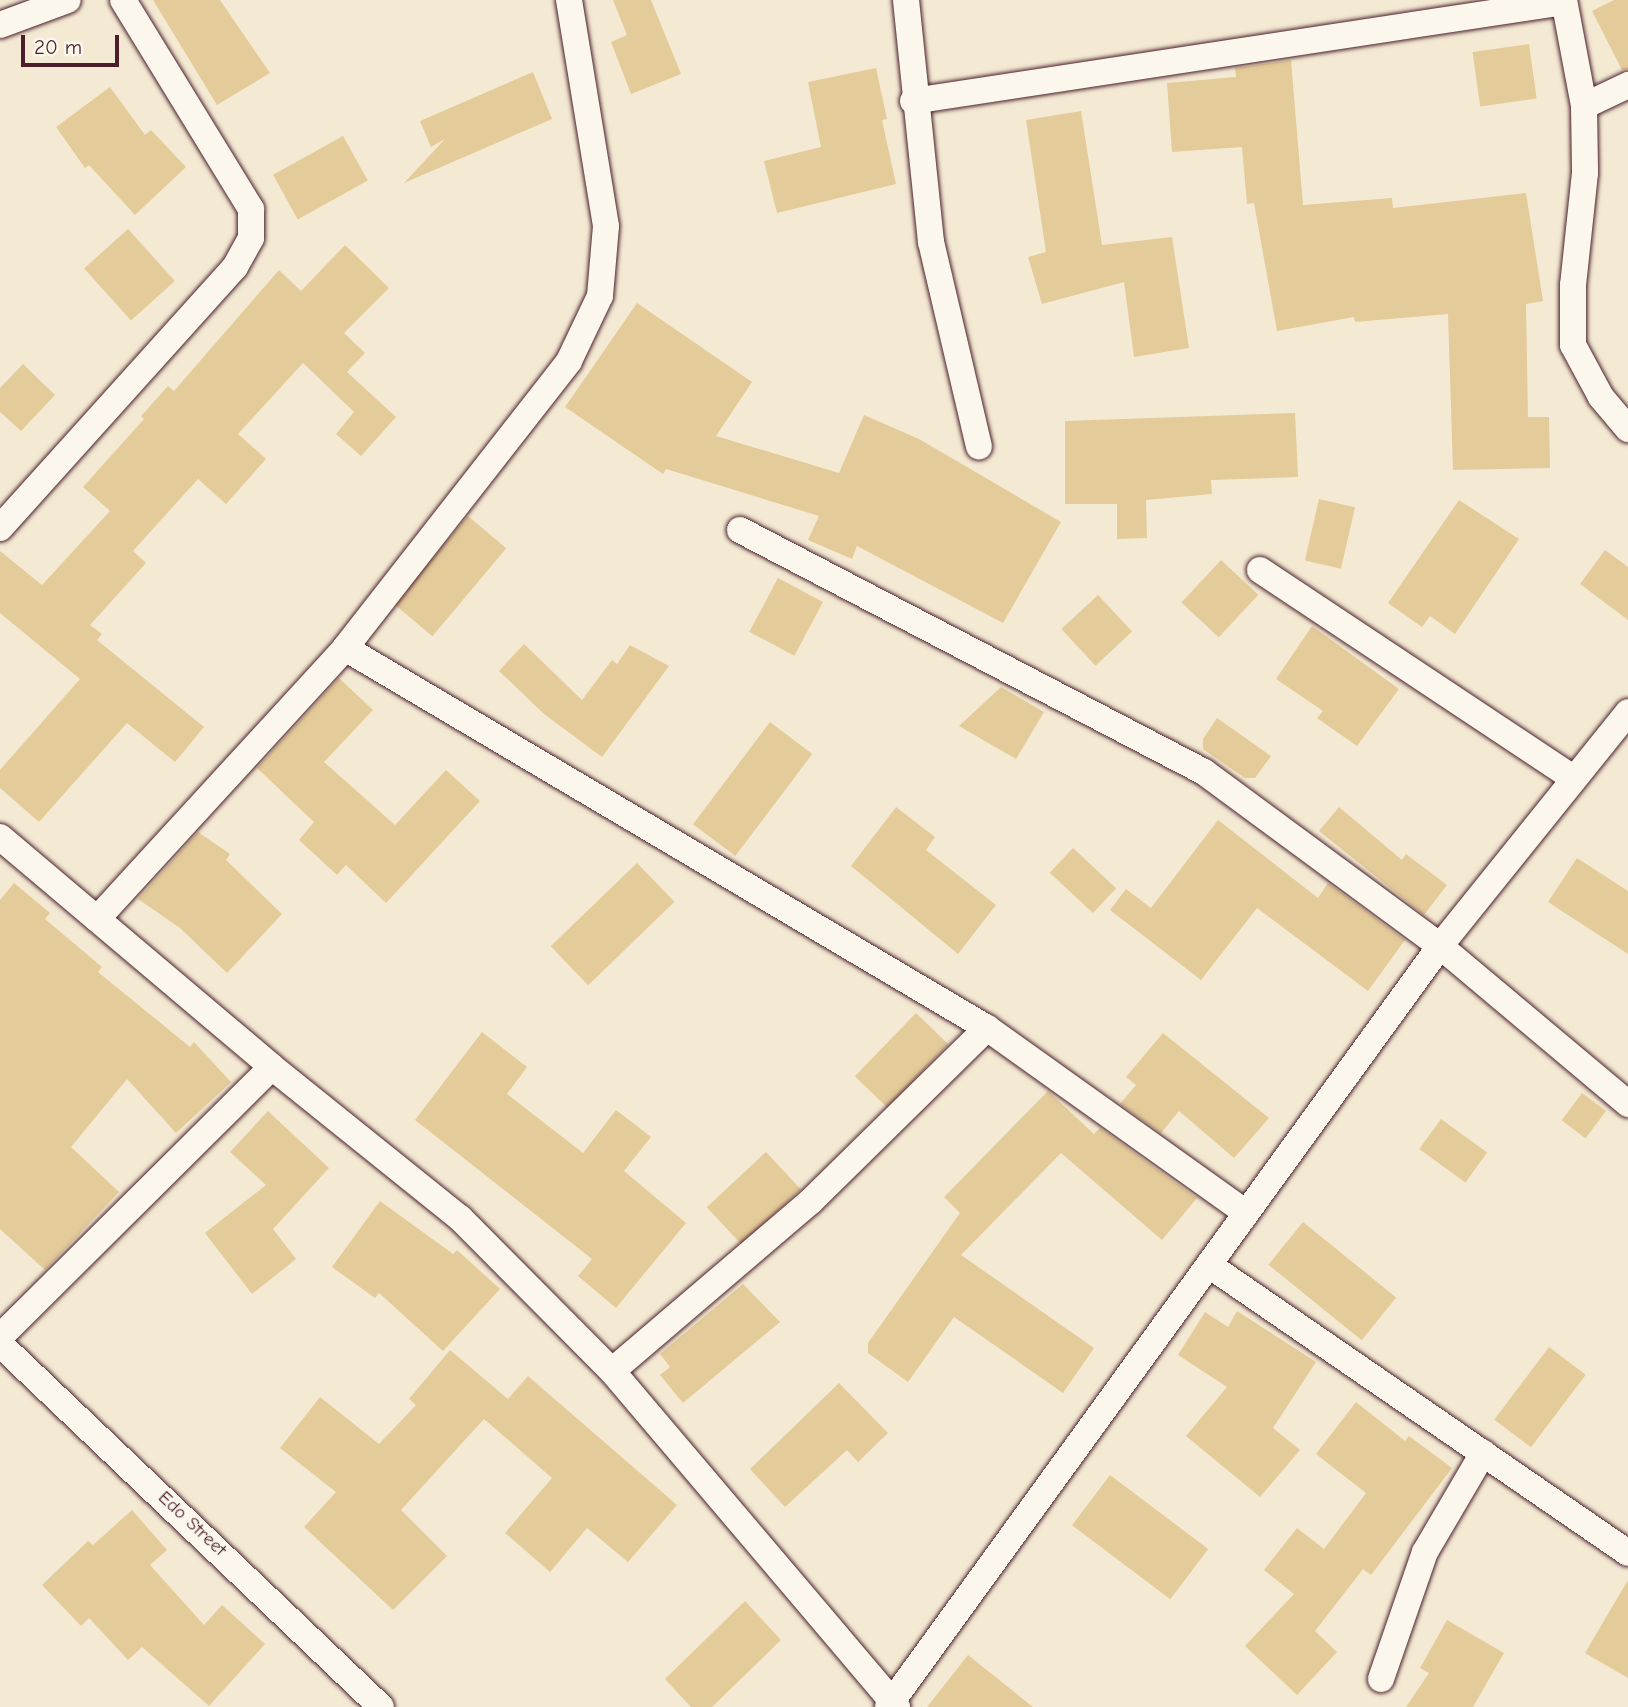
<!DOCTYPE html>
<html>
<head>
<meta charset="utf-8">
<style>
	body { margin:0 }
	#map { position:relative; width:1628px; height:1707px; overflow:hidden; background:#f4ead3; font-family:"Comic Neue",sans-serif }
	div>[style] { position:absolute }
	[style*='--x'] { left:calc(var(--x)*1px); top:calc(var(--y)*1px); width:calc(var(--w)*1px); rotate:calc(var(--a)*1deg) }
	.building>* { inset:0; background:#e4cb9a; transform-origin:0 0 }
	.roads { filter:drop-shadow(0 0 2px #4a1f2b) drop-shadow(0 0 2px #4a1f2b) }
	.minor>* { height:26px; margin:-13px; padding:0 13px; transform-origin:13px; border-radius:13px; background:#fbf7ec }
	span { translate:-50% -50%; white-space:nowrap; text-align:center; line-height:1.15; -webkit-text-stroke:6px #fbf7ec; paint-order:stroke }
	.street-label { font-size:19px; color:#4a1f2b }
	.scale { position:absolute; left:21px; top:35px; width:98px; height:32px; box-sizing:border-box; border:4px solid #4a1f2b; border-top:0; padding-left:9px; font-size:21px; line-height:24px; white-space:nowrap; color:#4a1f2b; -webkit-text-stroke:5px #fbf7ec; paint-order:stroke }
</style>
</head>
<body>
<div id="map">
	<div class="building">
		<i style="clip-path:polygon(153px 0,220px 0,270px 73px,217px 105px)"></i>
		<i style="clip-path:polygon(613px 0,651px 0,681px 74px,631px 94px,611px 42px,627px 35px)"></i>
		<i style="clip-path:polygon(1614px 0,1628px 0,1628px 69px,1622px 70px,1592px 11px)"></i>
		<i style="left:1529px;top:44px;width:55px;height:57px;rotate:82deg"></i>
		<i style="clip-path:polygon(1291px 60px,1303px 205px,1392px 198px,1393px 208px,1526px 193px,1543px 301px,1526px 304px,1528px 417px,1549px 417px,1550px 468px,1453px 470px,1448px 314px,1355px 322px,1354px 317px,1277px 331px,1254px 203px,1247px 204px,1242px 147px,1172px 152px,1167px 83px,1236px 77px,1235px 68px)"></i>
		<i style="clip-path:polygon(876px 68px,887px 119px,882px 120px,896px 184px,777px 213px,764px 161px,821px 147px,808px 82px)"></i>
		<i style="clip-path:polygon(533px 72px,552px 119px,404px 183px,445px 139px,431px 147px,420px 121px)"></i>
		<i style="clip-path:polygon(110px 87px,145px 135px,151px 130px,186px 167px,135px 215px,89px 165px,85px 168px,56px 127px)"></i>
		<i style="clip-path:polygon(1081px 111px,1102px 245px,1172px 237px,1189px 348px,1134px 357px,1124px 282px,1042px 304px,1028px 257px,1046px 252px,1026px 120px)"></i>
		<i style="left:343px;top:136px;width:51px;height:80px;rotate:61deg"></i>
		<i style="left:128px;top:229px;width:70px;height:59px;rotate:48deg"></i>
		<i style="clip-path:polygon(345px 245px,389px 288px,344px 333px,365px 353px,347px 372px,396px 417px,361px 456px,336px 434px,354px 412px,303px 363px,238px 434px,266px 459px,226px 504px,198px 479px,133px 551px,146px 563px,90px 625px,102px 634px,97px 640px,204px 727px,175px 762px,127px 723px,39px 822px,0 788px,0 770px,80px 679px,0 613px,0 551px,42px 585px,110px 511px,83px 487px,144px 419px,141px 416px,168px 386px,174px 391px,279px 270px,301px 291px)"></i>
		<i style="clip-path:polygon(637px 303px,752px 382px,716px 436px,839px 473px,864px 415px,919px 439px,1061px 522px,1003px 623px,857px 546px,852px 559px,808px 540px,819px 516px,666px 469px,663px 474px,565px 407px)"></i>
		<i style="clip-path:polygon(23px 364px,55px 395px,21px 431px,0 412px,0 388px)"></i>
		<i style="clip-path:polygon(1295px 413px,1298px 477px,1211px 480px,1212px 494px,1146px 500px,1147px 538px,1117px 539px,1117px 504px,1065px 504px,1065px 421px)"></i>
		<i style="left:1319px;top:499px;width:37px;height:63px;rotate:13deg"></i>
		<i style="clip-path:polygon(1459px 500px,1519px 539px,1455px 634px,1430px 616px,1422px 627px,1388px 603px)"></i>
		<i style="left:468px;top:516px;width:50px;height:115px;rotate:40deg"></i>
		<i style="clip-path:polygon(1605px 550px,1628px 567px,1628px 620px,1580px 584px)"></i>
		<i style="left:1221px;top:560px;width:51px;height:58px;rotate:43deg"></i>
		<i style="left:778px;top:578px;width:51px;height:61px;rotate:28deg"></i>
		<i style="left:1098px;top:595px;width:50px;height:50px;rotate:47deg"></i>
		<i style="clip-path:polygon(1312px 626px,1399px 689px,1357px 746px,1317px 718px,1323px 711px,1276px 679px)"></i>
		<i style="clip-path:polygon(524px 644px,582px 700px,612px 660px,617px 664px,630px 645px,669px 666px,602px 757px,544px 714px,499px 671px)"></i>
		<i style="clip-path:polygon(339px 678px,373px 710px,324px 762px,395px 825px,446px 770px,480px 801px,386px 903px,346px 865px,337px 875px,299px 840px,314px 822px,257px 768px)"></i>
		<i style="clip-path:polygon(1001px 687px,1044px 712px,1016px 759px,959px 726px)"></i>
		<i style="clip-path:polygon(1217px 718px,1271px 756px,1255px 778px,1245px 778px,1203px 749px,1203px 739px)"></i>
		<i style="left:770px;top:722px;width:53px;height:128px;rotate:37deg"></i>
		<i style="clip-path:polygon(896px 807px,935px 837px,926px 850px,996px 905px,958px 954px,851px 866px)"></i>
		<i style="clip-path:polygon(1339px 807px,1402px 860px,1406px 854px,1447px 885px,1424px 915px,1319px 831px)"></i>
		<i style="clip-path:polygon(1218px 820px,1318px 898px,1328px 883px,1405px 940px,1368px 991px,1257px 908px,1201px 980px,1110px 910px,1126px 889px,1151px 908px)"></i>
		<i style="clip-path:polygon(198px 832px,230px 854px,226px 860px,282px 914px,227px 973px,180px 928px,138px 899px)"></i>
		<i style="left:1073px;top:848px;width:59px;height:34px;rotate:43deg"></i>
		<i style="clip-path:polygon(1577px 858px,1628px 891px,1628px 954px,1548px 902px)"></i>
		<i style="left:637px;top:863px;width:54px;height:120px;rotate:46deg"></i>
		<i style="clip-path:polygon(14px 883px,50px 913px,45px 919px,102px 967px,98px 972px,190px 1047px,194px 1042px,231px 1082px,176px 1133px,127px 1079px,71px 1147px,119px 1192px,45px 1270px,0 1229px,0 900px)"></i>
		<i style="left:916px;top:1013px;width:45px;height:88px;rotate:44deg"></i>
		<i style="clip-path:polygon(482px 1032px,527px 1067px,507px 1094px,583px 1153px,616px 1110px,651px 1137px,624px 1171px,686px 1223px,616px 1308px,578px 1276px,592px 1259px,415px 1120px)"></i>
		<i style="clip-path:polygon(1163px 1033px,1269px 1118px,1234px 1158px,1179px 1111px,1161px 1133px,1120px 1104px,1136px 1085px,1126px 1077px)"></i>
		<i style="clip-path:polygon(1048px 1091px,1094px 1134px,1100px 1128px,1197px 1198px,1162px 1240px,1061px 1153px,961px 1255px,1094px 1348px,1063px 1393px,954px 1317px,908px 1382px,868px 1353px,868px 1343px,960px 1213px,944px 1197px)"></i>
		<i style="left:1582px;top:1093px;width:30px;height:34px;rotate:37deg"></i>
		<i style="clip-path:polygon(268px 1111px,329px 1168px,273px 1229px,296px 1259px,252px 1294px,205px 1233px,266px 1185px,230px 1152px)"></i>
		<i style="left:1441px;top:1119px;width:57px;height:37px;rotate:36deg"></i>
		<i style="left:766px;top:1152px;width:51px;height:81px;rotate:47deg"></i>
		<i style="clip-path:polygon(380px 1201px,453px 1254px,457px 1250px,500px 1289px,443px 1351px,379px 1293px,375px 1298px,332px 1267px)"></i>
		<i style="left:1303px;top:1222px;width:120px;height:55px;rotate:39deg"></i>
		<i style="clip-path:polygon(743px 1284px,780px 1322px,683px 1403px,660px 1375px,670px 1367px,660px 1354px)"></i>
		<i style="clip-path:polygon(1237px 1311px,1316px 1362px,1273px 1428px,1300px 1450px,1260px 1497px,1186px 1436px,1227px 1387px,1178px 1355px,1205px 1312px,1228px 1327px)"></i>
		<i style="left:1549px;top:1347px;width:46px;height:91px;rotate:37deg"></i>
		<i style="clip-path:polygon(450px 1350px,508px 1399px,528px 1376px,677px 1505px,628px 1562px,587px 1528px,550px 1572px,505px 1533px,552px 1478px,484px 1419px,401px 1510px,447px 1556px,393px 1610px,304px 1527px,336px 1492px,280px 1448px,320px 1397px,379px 1444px,416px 1405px,409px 1399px)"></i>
		<i style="clip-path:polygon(839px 1383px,888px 1433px,858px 1462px,847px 1450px,785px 1507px,750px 1469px)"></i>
		<i style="clip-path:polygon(1356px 1402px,1405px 1441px,1409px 1436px,1452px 1468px,1371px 1575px,1363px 1569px,1315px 1631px,1337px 1652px,1297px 1695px,1245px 1646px,1294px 1594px,1264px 1570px,1297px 1528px,1324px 1549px,1366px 1493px,1316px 1454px)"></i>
		<i style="left:1110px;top:1475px;width:123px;height:63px;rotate:37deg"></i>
		<i style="clip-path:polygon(132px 1510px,167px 1550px,150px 1565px,204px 1625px,222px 1605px,265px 1644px,209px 1706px,142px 1647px,128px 1660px,89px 1618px,81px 1626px,42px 1585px,88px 1541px,93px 1545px)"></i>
		<i style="clip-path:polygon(1628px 1580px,1628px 1678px,1585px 1653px)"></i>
		<i style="clip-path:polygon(745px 1601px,781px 1640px,712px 1707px,691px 1707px,665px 1679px)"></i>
		<i style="clip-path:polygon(1447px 1620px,1504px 1653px,1473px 1707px,1406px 1707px,1429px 1673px,1420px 1668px)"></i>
		<i style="clip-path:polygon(968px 1655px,1033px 1707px,927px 1707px)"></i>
	</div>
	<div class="roads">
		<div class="minor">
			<i style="--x:906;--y:0;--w:243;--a:84.1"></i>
			<i style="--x:931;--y:242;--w:210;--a:76.8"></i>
			<i style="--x:1564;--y:0;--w:108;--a:79.3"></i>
			<i style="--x:1584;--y:106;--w:67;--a:89.1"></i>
			<i style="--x:1585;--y:173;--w:113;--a:96.1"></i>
			<i style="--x:1573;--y:285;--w:60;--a:90"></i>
			<i style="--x:1573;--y:345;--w:59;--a:61.7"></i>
			<i style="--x:1601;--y:397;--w:42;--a:49.8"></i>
			<i style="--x:0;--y:25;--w:72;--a:-20.2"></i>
			<i style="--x:913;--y:101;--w:658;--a:-8.65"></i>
			<i style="--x:1584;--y:106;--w:49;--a:-25.5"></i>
			<i style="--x:0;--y:528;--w:351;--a:-48"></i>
			<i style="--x:235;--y:267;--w:33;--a:-61"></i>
			<i style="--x:251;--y:238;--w:29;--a:-90"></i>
			<i style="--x:251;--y:209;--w:245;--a:-121.5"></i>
			<i style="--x:740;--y:530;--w:523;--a:27.54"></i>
			<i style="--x:1204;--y:772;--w:293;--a:36.4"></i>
			<i style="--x:1440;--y:946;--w:246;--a:40"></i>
			<i style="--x:1260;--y:570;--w:377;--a:33.6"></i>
			<i style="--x:345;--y:648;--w:746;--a:30.62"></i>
			<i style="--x:987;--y:1028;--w:318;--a:35.5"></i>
			<i style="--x:0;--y:837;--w:356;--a:40.2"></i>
			<i style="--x:97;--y:919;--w:367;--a:-47.5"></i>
			<i style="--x:345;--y:648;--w:364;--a:-52"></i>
			<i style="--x:569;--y:361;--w:72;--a:-64.5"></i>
			<i style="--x:600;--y:296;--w:70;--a:-85.1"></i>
			<i style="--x:606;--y:226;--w:229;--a:-99.3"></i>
			<i style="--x:1209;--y:1265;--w:508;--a:34.5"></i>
			<i style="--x:0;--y:1337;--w:383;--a:-44.8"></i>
			<i style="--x:272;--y:1067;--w:241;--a:38.8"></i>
			<i style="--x:460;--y:1218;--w:216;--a:45.2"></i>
			<i style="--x:612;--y:1371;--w:441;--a:49.7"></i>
			<i style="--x:0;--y:1344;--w:526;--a:43.61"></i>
			<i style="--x:612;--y:1371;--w:262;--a:-40.5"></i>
			<i style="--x:811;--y:1201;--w:247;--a:-44.5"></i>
			<i style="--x:1381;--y:1679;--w:134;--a:-70.9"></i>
			<i style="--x:1425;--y:1552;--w:115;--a:-59.6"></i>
			<i style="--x:888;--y:1707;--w:940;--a:-54.04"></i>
			<i style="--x:1440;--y:946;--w:300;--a:-51.2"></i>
		</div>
	</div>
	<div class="street-label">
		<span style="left:192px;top:1524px;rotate:43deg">Edo Street</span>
	</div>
	<div class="scale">20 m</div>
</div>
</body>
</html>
